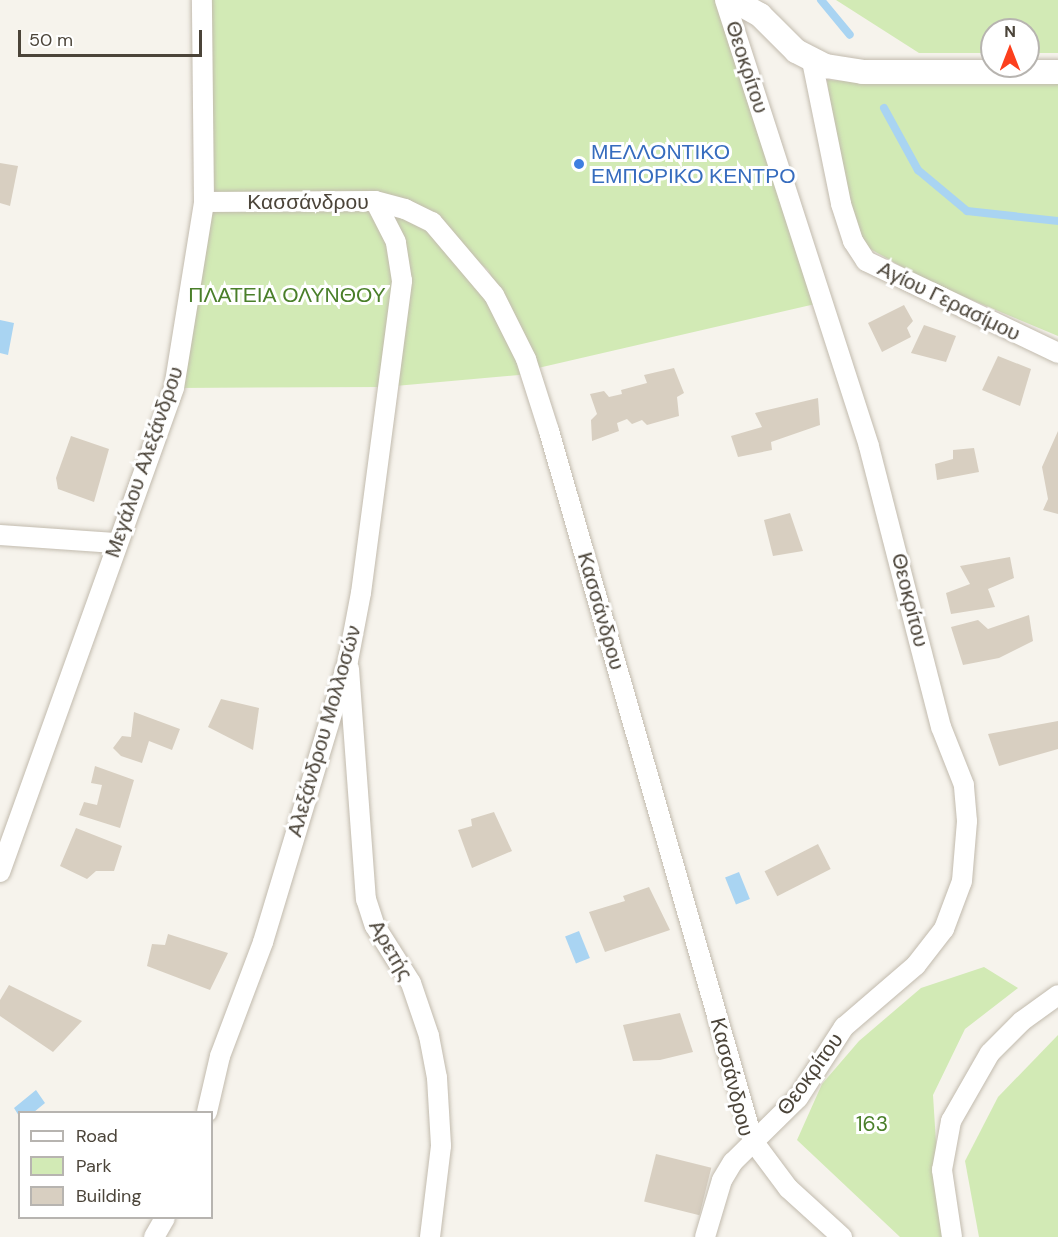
<!DOCTYPE html>
<html>
<head>
<meta charset="utf-8">
<style>
	body { margin:0 }
	#map { position:relative; width:1058px; height:1237px; overflow:hidden; background:#f6f3ec; font-family:"DM Sans",sans-serif }
	div>[style] { position:absolute }
	[style*='--x'] { left:calc(var(--x)*1px); top:calc(var(--y)*1px); width:calc(var(--w)*1px); rotate:calc(var(--a)*1deg) }
	.green>* { inset:0; background:#d2eab5 }
	.water>* { inset:0; background:#a9d4f2; transform-origin:0 0 }
	.stream>* { height:8px; margin:-4px; padding:0 4px; transform-origin:4px; border-radius:4px; background:#a9d4f2 }
	.building>* { inset:0; background:#d8cfc1; transform-origin:0 0 }
	.roads { filter:drop-shadow(0 0 2px #c2bbae) drop-shadow(0 0 2px #c2bbae) }
	.minor>* { height:20px; margin:-10px; padding:0 10px; transform-origin:10px; border-radius:10px; background:#fff }
	.tertiary>* { height:24px; margin:-12px; padding:0 12px; transform-origin:12px; border-radius:12px; background:#fff }
	.dots>* { width:16px; height:16px; translate:-50% -50%; box-sizing:border-box; border:3px solid #fff; border-radius:50% }
	span { translate:-50% -50%; white-space:nowrap; text-align:center; line-height:1.15; -webkit-text-stroke:6px #fff; paint-order:stroke }
	.street-label { font-size:21px; color:#4b4439 }
	.shop-label { font-size:21px; color:#366cbe }
	.left { translate:0 -50%; text-align:left }
	.park-label { font-size:21px; color:#4a7f2a }
	.legend { position:absolute; left:18px; top:1111px; width:195px; height:108px; box-sizing:border-box; background:#fff; border:2px solid #b7b4b0; margin:0; padding:8px 10px; list-style:none; font-size:18px; color:#4b4439 }
	.legend li { display:flex; align-items:center; gap:12px; height:30px }
	.legend b { width:30px; border:2px solid #b7b4b0 }
	.north { position:absolute; left:980px; top:18px; width:60px; height:60px; box-sizing:border-box; background:#fff; border:2px solid #b7b4b0; border-radius:50%; rotate:0deg; font-size:16px; font-weight:700; line-height:24px; text-align:center; color:#4b4439 }
	.north::after { content:''; display:block; margin:auto; width:21px; height:27px; background:#fc3f1d; clip-path:polygon(50% 0,100% 100%,50% 72%,0 100%) }
	.scale { position:absolute; left:18px; top:30px; width:184px; height:27px; box-sizing:border-box; border:3px solid #4b4439; border-top:0; padding-left:8px; font-size:18px; line-height:21px; white-space:nowrap; color:#4b4439; -webkit-text-stroke:4px #fff; paint-order:stroke }
</style>
</head>
<body>
<div id="map">
	<div class="green">
		<i style="clip-path:polygon(202px 0,725px 0,824px 302px,538px 368px,488px 270px,436px 226px,494px 295px,529px 374px,384px 387px,174px 388px,204px 202px,361px 200px,204px 191px)"></i>
		<i style="clip-path:polygon(836px 0,1058px 0,1058px 53px,1028px 53px,1028px 30px,992px 30px,992px 53px,919px 53px)"></i>
		<i style="clip-path:polygon(827px 80px,910px 84px,1058px 82px,1058px 336px,929px 282px,865px 246px,853px 222px,842px 180px)"></i>
		<i style="clip-path:polygon(984px 967px,1018px 988px,965px 1029px,933px 1095px,942px 1237px,900px 1237px,797px 1140px,822px 1084px,859px 1041px,921px 988px)"></i>
		<i style="clip-path:polygon(1058px 1035px,1058px 1237px,979px 1237px,965px 1161px,998px 1097px)"></i>
	</div>
	<div class="water">
		<i style="clip-path:polygon(0 320px,14px 323px,8px 355px,0 353px)"></i>
		<i style="left:739px;top:872px;width:29px;height:15px;rotate:68deg"></i>
		<i style="left:579px;top:931px;width:29px;height:15px;rotate:68deg"></i>
		<i style="clip-path:polygon(36px 1090px,45px 1103px,34px 1112px,20px 1112px,19px 1116px,14px 1108px)"></i>
	</div>
	<div class="stream">
		<i style="--x:821;--y:0;--w:45;--a:50.4"></i>
		<i style="--x:884;--y:108;--w:71;--a:61.3"></i>
		<i style="--x:918;--y:170;--w:64;--a:39.9"></i>
		<i style="--x:967;--y:211;--w:92;--a:6.3"></i>
	</div>
	<div class="building">
		<i style="clip-path:polygon(0 163px,18px 166px,10px 206px,0 203px)"></i>
		<i style="clip-path:polygon(904px 305px,913px 321px,907px 328px,911px 337px,882px 352px,868px 323px)"></i>
		<i style="clip-path:polygon(924px 325px,956px 336px,946px 362px,911px 353px)"></i>
		<i style="clip-path:polygon(998px 356px,1031px 369px,1020px 406px,982px 390px)"></i>
		<i style="clip-path:polygon(674px 368px,684px 393px,677px 397px,679px 416px,647px 425px,642px 420px,632px 424px,627px 419px,617px 423px,619px 431px,592px 441px,591px 420px,597px 414px,590px 394px,604px 391px,609px 397px,622px 394px,621px 390px,647px 383px,644px 375px)"></i>
		<i style="clip-path:polygon(818px 398px,820px 425px,771px 442px,772px 450px,738px 457px,731px 436px,762px 427px,755px 413px)"></i>
		<i style="clip-path:polygon(1058px 431px,1058px 514px,1043px 510px,1048px 499px,1042px 467px)"></i>
		<i style="clip-path:polygon(71px 436px,109px 449px,94px 502px,58px 489px,56px 478px)"></i>
		<i style="clip-path:polygon(974px 448px,979px 472px,937px 480px,935px 464px,953px 459px,953px 450px)"></i>
		<i style="clip-path:polygon(790px 513px,803px 551px,773px 556px,764px 520px)"></i>
		<i style="clip-path:polygon(1010px 557px,1014px 578px,988px 589px,995px 607px,951px 614px,946px 593px,970px 584px,960px 566px)"></i>
		<i style="clip-path:polygon(1029px 615px,1033px 641px,999px 658px,963px 665px,951px 627px,978px 620px,988px 629px)"></i>
		<i style="clip-path:polygon(221px 699px,259px 708px,253px 750px,208px 727px)"></i>
		<i style="clip-path:polygon(134px 712px,180px 729px,172px 750px,149px 741px,142px 763px,121px 756px,113px 748px,122px 736px,131px 737px)"></i>
		<i style="clip-path:polygon(1058px 721px,1058px 749px,999px 766px,988px 734px)"></i>
		<i style="clip-path:polygon(95px 766px,134px 780px,120px 828px,79px 815px,84px 802px,97px 805px,102px 785px,91px 783px)"></i>
		<i style="clip-path:polygon(494px 812px,512px 851px,472px 868px,458px 830px,472px 826px,471px 819px)"></i>
		<i style="clip-path:polygon(76px 828px,122px 846px,114px 871px,96px 871px,87px 879px,60px 866px)"></i>
		<i style="left:818px;top:844px;width:28px;height:60px;rotate:63deg"></i>
		<i style="clip-path:polygon(649px 887px,670px 930px,605px 952px,589px 912px,625px 901px,623px 896px)"></i>
		<i style="clip-path:polygon(168px 934px,228px 953px,210px 990px,147px 966px,152px 944px,165px 945px)"></i>
		<i style="clip-path:polygon(9px 985px,82px 1021px,53px 1052px,0 1016px,0 1000px)"></i>
		<i style="clip-path:polygon(680px 1013px,693px 1052px,660px 1060px,633px 1061px,623px 1025px)"></i>
		<i style="left:656px;top:1154px;width:57px;height:49px;rotate:14deg"></i>
	</div>
	<div class="roads">
		<div class="minor">
			<i style="--x:812;--y:61;--w:146;--a:78.5"></i>
			<i style="--x:841;--y:204;--w:39;--a:72"></i>
			<i style="--x:853;--y:241;--w:24;--a:57"></i>
			<i style="--x:866;--y:261;--w:213;--a:25.6"></i>
			<i style="--x:204;--y:202;--w:171;--a:-0.3"></i>
			<i style="--x:375;--y:201;--w:31;--a:15"></i>
			<i style="--x:405;--y:209;--w:30;--a:26"></i>
			<i style="--x:432;--y:222;--w:96;--a:49.7"></i>
			<i style="--x:494;--y:295;--w:72;--a:63.4"></i>
			<i style="--x:526;--y:359;--w:76;--a:72.3"></i>
			<i style="--x:549;--y:431;--w:739;--a:73.97"></i>
			<i style="--x:753;--y:1141;--w:59;--a:53.3"></i>
			<i style="--x:788;--y:1188;--w:73;--a:42.2"></i>
			<i style="--x:0;--y:535;--w:115;--a:4"></i>
			<i style="--x:349;--y:669;--w:231;--a:85.8"></i>
			<i style="--x:366;--y:899;--w:28;--a:72"></i>
			<i style="--x:375;--y:926;--w:67;--a:57.7"></i>
			<i style="--x:411;--y:983;--w:56;--a:71.2"></i>
			<i style="--x:429;--y:1036;--w:43;--a:79.2"></i>
			<i style="--x:437;--y:1078;--w:68;--a:86.6"></i>
			<i style="--x:441;--y:1146;--w:92;--a:96.9"></i>
			<i style="--x:0;--y:872;--w:514;--a:-70.23"></i>
			<i style="--x:174;--y:388;--w:188;--a:-80.8"></i>
			<i style="--x:204;--y:202;--w:202;--a:-90.6"></i>
			<i style="--x:207;--y:1112;--w:57;--a:-76.9"></i>
			<i style="--x:220;--y:1056;--w:122;--a:-69.3"></i>
			<i style="--x:263;--y:942;--w:294;--a:-73.2"></i>
			<i style="--x:348;--y:661;--w:69;--a:-79.2"></i>
			<i style="--x:361;--y:593;--w:315;--a:-82.5"></i>
			<i style="--x:402;--y:281;--w:39;--a:-99"></i>
			<i style="--x:396;--y:242;--w:46;--a:-117.1"></i>
			<i style="--x:154;--y:1237;--w:22;--a:-60"></i>
			<i style="--x:705;--y:1237;--w:59;--a:-73.4"></i>
			<i style="--x:722;--y:1180;--w:21;--a:-59"></i>
			<i style="--x:733;--y:1162;--w:91;--a:-44.6"></i>
			<i style="--x:798;--y:1098;--w:85;--a:-57.1"></i>
			<i style="--x:844;--y:1027;--w:95;--a:-40.7"></i>
			<i style="--x:916;--y:965;--w:46;--a:-52.1"></i>
			<i style="--x:944;--y:929;--w:51;--a:-69.4"></i>
			<i style="--x:962;--y:881;--w:60;--a:-85.2"></i>
			<i style="--x:967;--y:821;--w:36;--a:-95"></i>
			<i style="--x:964;--y:785;--w:62;--a:-111.6"></i>
			<i style="--x:941;--y:727;--w:290;--a:-104.4"></i>
			<i style="--x:869;--y:446;--w:469;--a:-107.9"></i>
			<i style="--x:952;--y:1237;--w:68;--a:-98.5"></i>
			<i style="--x:942;--y:1170;--w:50;--a:-79.6"></i>
			<i style="--x:951;--y:1121;--w:78;--a:-60.2"></i>
			<i style="--x:990;--y:1053;--w:45;--a:-45"></i>
			<i style="--x:1022;--y:1021;--w:44;--a:-35.8"></i>
		</div>
		<div class="tertiary">
			<i style="--x:733;--y:0;--w:31;--a:29"></i>
			<i style="--x:760;--y:15;--w:51;--a:45"></i>
			<i style="--x:796;--y:51;--w:34;--a:27"></i>
			<i style="--x:826;--y:66;--w:37;--a:9"></i>
			<i style="--x:863;--y:72;--w:195;--a:0"></i>
		</div>
	</div>
	<div class="dots">
		<i style="left:579px;top:164px;background:#3f7fe0"></i>
	</div>
	<div class="street-label">
		<span style="left:747px;top:67px;rotate:72deg">Θεοκρίτου</span>
		<span style="left:308px;top:202px">Κασσάνδρου</span>
		<span style="left:949px;top:301px;rotate:26deg">Αγίου Γερασίμου</span>
		<span style="left:144px;top:462px;rotate:-71deg">Μεγάλου Αλεξάνδρου</span>
		<span style="left:910px;top:600px;rotate:76deg">Θεοκρίτου</span>
		<span style="left:601px;top:611px;rotate:74deg">Κασσάνδρου</span>
		<span style="left:324px;top:731px;rotate:-74deg">Αλεξάνδρου Μολλοσών</span>
		<span style="left:391px;top:950px;rotate:60deg">Αρετής</span>
		<span style="left:810px;top:1074px;rotate:-54deg">Θεοκρίτου</span>
		<span style="left:732px;top:1077px;rotate:76deg">Κασσάνδρου</span>
	</div>
	<div class="shop-label">
		<span class="left" style="left:591px;top:164px">ΜΕΛΛΟΝΤΙΚΟ<br>ΕΜΠΟΡΙΚΟ ΚΕΝΤΡΟ</span>
	</div>
	<div class="park-label">
		<span style="left:287px;top:295px">ΠΛΑΤΕΙΑ ΟΛΥΝΘΟΥ</span>
		<span style="left:872px;top:1124px">163</span>
	</div>
	<ul class="legend">
	<li><b style="height:8px;background:#fff"></b>Road</li>
	<li><b style="height:16px;background:#d2eab5"></b>Park</li>
	<li><b style="height:16px;background:#d8cfc1"></b>Building</li>
	</ul>
	<div class="north">N</div>
	<div class="scale">50 m</div>
</div>
</body>
</html>
